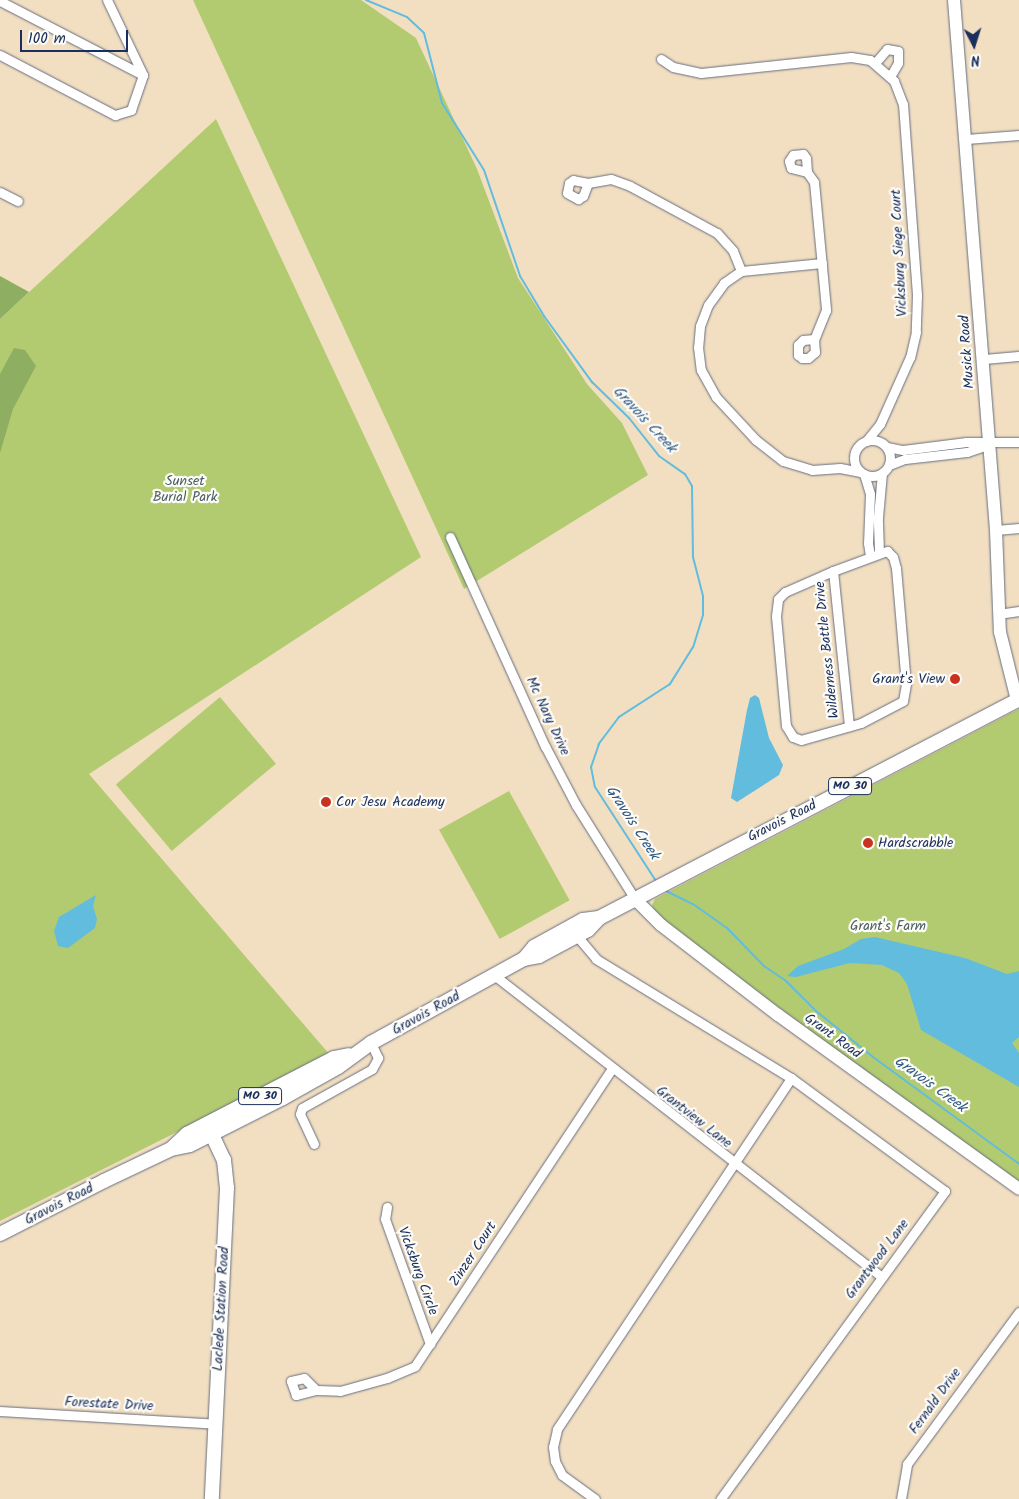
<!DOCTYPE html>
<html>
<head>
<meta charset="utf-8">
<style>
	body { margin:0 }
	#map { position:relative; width:1019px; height:1499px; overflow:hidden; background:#f2dfc1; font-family:Kalam,sans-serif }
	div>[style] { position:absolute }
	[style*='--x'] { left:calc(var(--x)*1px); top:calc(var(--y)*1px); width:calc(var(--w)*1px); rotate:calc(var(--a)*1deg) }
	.green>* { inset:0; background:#b3cb70; transform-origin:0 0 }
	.forest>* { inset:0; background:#8eaf62 }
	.water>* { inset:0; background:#61bcde }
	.stream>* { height:2px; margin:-1px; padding:0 1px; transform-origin:1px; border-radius:1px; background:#61bcde }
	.roads { filter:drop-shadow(0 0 1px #666d81) drop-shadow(0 0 1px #666d81) }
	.street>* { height:9px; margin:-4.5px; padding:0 4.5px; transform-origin:4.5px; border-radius:4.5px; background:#fff }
	.street>.ring { margin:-4.5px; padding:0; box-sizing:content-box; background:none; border:9px solid #fff; border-radius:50% }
	.secondary>* { height:12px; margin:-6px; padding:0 6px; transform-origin:6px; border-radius:6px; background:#fff }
	.primary>* { height:14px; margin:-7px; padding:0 7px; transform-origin:7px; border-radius:7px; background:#fff }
	.dots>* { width:14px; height:14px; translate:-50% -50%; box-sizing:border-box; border:2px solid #fdfcf7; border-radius:50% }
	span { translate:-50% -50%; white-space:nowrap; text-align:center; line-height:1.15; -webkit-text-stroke:4.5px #fdfcf7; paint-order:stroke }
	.shield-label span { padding:1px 4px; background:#fdfcf7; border:1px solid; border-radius:4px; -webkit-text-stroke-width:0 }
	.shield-label { font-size:12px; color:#1b2f5e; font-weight:700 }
	.street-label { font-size:14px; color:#1b2f5e }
	.park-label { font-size:14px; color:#495e63 }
	.poi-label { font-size:14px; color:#1b2f5e }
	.right { translate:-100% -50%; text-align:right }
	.left { translate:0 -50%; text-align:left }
	.water-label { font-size:15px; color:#305984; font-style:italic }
	.north { position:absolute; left:949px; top:20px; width:50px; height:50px; -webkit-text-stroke:4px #fdfcf7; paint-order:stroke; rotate:175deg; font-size:14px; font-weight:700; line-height:20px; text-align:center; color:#1b2f5e }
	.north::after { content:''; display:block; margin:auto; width:18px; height:22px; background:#1b2f5e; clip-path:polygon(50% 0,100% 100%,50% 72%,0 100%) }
	.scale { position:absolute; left:20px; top:30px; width:108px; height:22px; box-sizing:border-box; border:2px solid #1b2f5e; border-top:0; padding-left:6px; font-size:15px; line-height:18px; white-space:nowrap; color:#1b2f5e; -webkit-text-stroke:4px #fdfcf7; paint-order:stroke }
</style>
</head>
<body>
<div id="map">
	<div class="green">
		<i style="clip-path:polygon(193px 0,361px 0,416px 38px,477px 169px,518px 278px,587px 384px,622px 423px,648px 475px,464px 589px)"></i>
		<i style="clip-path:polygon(216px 119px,421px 557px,89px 774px,330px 1055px,0 1221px,0 319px)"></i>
		<i style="left:220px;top:697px;width:87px;height:136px;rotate:50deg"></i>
		<i style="clip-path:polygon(1019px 709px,1019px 1185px,709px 956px,656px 914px,652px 905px,655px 899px)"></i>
		<i style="left:509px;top:791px;width:125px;height:80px;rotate:61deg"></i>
	</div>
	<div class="forest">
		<i style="clip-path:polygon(0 276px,29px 292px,0 319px)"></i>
		<i style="clip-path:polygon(14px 348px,25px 350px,36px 366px,13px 409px,0 453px,0 374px)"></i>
	</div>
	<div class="water">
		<i style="clip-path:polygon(755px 695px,759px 698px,769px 738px,783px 765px,779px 775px,737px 802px,731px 798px,747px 710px,750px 698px)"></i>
		<i style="clip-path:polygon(96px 895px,93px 906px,97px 919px,95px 928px,68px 948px,58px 946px,54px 931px,59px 917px)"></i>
		<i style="clip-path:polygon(875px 937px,965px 958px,1007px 974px,1019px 971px,1019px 1037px,1012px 1043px,1019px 1053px,1019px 1087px,921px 1030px,907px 984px,899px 973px,882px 965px,850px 963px,796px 977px,787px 976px,798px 966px,844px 949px,861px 939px)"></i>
	</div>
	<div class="stream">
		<i style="--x:366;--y:0;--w:44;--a:22.5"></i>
		<i style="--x:407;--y:17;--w:23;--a:43"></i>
		<i style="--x:424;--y:33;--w:72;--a:75.6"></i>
		<i style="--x:442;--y:103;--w:79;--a:57.9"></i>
		<i style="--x:484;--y:170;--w:112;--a:71.2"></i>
		<i style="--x:520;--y:276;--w:47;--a:59"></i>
		<i style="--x:544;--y:316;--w:82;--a:54"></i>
		<i style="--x:592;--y:382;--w:52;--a:44.2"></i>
		<i style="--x:629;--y:418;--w:48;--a:51.7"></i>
		<i style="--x:659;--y:456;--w:32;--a:35"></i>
		<i style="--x:685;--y:474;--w:14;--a:60"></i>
		<i style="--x:692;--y:486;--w:71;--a:89.2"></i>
		<i style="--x:693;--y:557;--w:40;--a:75.6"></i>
		<i style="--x:703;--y:596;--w:19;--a:90"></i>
		<i style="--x:703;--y:615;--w:34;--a:107"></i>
		<i style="--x:693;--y:647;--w:44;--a:121.9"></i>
		<i style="--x:670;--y:684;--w:61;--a:147.1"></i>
		<i style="--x:619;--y:717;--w:34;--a:127"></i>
		<i style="--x:599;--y:744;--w:24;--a:109"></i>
		<i style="--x:591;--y:767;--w:20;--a:79"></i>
		<i style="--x:595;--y:787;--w:112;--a:57"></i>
		<i style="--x:664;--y:890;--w:32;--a:26"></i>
		<i style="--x:693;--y:904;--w:42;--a:35.2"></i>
		<i style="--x:727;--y:928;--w:53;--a:45.8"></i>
		<i style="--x:764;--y:966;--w:25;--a:34"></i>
		<i style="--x:785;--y:980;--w:44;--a:45"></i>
		<i style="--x:816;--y:1011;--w:73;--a:38.9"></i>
		<i style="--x:873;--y:1057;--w:181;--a:36.2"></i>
	</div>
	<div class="roads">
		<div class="street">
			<i style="--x:0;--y:1;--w:161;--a:27.4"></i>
			<i style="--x:0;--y:55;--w:130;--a:27.6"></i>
			<i style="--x:115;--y:115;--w:17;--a:-17"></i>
			<i style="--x:131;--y:110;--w:37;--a:-71"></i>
			<i style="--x:143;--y:75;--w:83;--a:-115.6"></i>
			<i style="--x:661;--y:59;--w:14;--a:34"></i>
			<i style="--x:673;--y:67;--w:29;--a:12"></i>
			<i style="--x:701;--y:73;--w:151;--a:-6.1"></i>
			<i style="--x:851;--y:57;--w:19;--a:9"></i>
			<i style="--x:870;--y:60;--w:32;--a:41"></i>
			<i style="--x:894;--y:81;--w:25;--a:69"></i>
			<i style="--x:903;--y:104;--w:192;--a:85.8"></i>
			<i style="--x:917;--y:295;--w:37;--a:92"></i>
			<i style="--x:916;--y:332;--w:26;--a:103"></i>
			<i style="--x:910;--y:357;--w:73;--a:114.1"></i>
			<i style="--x:880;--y:424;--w:22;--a:129"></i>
			<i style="--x:875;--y:63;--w:18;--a:-49"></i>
			<i style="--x:887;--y:49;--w:11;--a:10"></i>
			<i style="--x:898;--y:51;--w:12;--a:90"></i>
			<i style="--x:898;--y:63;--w:16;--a:120"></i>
			<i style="--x:966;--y:139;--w:53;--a:-4.3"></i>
			<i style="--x:807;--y:172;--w:14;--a:-94"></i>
			<i style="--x:806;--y:158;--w:5;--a:-127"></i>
			<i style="--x:803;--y:154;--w:10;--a:174"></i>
			<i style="--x:793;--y:155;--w:7;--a:124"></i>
			<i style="--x:789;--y:161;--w:7;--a:74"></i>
			<i style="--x:791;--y:168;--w:16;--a:14"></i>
			<i style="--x:807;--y:172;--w:12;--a:55"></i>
			<i style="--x:814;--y:182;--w:129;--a:84.6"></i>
			<i style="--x:826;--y:310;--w:31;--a:112"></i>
			<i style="--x:814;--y:339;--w:13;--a:86"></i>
			<i style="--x:815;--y:352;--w:9;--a:139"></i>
			<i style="--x:808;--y:358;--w:6;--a:180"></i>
			<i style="--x:802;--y:358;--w:5;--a:-143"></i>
			<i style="--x:798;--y:355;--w:10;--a:-90"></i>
			<i style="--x:798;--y:345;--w:7;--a:-45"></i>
			<i style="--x:803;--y:340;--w:11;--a:-5"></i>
			<i style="--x:588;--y:183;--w:15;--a:-169"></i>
			<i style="--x:573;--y:180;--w:5;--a:143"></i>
			<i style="--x:569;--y:183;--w:10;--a:101"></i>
			<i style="--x:567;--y:193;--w:13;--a:29"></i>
			<i style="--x:578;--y:199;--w:6;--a:-31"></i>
			<i style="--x:583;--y:196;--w:14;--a:-69"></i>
			<i style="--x:588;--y:183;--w:23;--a:-10"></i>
			<i style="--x:611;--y:179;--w:20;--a:20"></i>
			<i style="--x:630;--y:186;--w:99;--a:28.4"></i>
			<i style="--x:717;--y:233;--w:24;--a:48"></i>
			<i style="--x:733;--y:251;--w:22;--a:68"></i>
			<i style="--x:0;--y:192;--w:20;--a:27"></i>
			<i style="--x:822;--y:263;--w:81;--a:174.4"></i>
			<i style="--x:741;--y:271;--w:21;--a:145"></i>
			<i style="--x:724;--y:283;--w:27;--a:126"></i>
			<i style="--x:708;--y:305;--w:22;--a:111"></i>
			<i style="--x:700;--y:326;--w:21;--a:95"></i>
			<i style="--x:698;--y:347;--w:23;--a:83"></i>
			<i style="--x:701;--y:370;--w:31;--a:61"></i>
			<i style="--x:716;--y:397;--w:59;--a:47.1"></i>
			<i style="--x:756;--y:440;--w:34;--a:38"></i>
			<i style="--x:783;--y:461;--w:30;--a:17"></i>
			<i style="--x:812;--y:470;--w:28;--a:-4"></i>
			<i style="--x:840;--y:468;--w:21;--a:11"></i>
			<i style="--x:983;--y:359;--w:36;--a:-5"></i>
			<i class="ring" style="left:854px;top:440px;width:27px;height:27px"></i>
			<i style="--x:887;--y:447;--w:16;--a:11"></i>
			<i style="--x:903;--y:450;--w:64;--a:-7.2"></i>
			<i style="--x:966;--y:442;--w:53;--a:0"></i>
			<i style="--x:889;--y:465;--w:17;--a:-21"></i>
			<i style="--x:905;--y:459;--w:62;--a:-6.4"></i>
			<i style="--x:967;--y:452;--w:18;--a:-19"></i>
			<i style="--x:864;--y:474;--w:21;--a:73"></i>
			<i style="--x:870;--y:494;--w:49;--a:92.3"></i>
			<i style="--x:868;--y:543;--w:12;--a:81"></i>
			<i style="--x:996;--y:530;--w:23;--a:-5"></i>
			<i style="--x:450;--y:537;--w:230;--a:65.6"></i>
			<i style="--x:545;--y:746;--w:67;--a:62.3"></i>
			<i style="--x:576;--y:805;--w:111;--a:57.9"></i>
			<i style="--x:887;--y:551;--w:8;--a:45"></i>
			<i style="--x:893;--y:557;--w:11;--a:75"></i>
			<i style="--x:896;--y:568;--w:116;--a:85.1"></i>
			<i style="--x:906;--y:684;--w:17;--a:100"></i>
			<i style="--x:903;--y:701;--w:47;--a:152.4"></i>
			<i style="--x:861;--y:723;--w:62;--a:164.2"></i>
			<i style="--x:801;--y:740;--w:9;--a:-159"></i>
			<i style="--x:793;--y:737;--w:13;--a:-122"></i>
			<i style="--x:786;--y:726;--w:110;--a:-95.2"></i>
			<i style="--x:776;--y:616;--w:17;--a:-83"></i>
			<i style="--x:778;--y:599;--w:10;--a:-45"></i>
			<i style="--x:785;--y:592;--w:52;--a:-23.6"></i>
			<i style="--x:833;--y:571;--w:58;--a:-20.3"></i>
			<i style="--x:879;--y:552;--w:35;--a:-92"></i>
			<i style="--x:878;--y:517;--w:44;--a:-84.8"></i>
			<i style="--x:833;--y:571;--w:156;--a:84.1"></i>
			<i style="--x:998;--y:614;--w:21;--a:-8"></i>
			<i style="--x:577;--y:936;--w:30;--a:50"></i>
			<i style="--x:596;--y:959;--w:228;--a:31.4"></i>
			<i style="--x:791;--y:1078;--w:191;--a:36.3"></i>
			<i style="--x:945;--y:1191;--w:381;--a:126.1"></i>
			<i style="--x:494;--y:975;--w:490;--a:37.9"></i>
			<i style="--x:314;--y:1144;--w:33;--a:-115"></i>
			<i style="--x:300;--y:1114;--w:6;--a:-72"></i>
			<i style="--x:302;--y:1108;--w:80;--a:-29.1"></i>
			<i style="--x:372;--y:1069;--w:13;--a:-61"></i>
			<i style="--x:378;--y:1058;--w:17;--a:-115"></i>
			<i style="--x:387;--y:1207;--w:12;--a:99"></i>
			<i style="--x:385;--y:1219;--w:133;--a:70.2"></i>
			<i style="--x:316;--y:1390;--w:21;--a:166"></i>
			<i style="--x:296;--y:1395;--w:15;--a:-110"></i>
			<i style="--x:291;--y:1381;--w:13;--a:-13"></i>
			<i style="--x:304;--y:1378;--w:17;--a:45"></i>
			<i style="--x:316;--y:1390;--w:24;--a:2"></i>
			<i style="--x:340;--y:1391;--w:49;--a:-15.5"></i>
			<i style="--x:387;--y:1378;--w:30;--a:-23"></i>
			<i style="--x:415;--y:1366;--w:355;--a:-56.5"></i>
			<i style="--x:0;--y:1411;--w:216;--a:3.4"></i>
			<i style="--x:595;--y:1499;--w:41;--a:-144"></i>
			<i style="--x:562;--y:1475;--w:16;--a:-117"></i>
			<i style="--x:555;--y:1461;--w:14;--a:-98"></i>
			<i style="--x:553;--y:1447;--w:18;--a:-77"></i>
			<i style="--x:557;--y:1429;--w:422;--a:-56.3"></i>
			<i style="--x:901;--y:1499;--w:36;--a:-80"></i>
			<i style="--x:907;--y:1464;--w:189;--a:-53.6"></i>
		</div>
		<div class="secondary">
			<i style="--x:954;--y:0;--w:532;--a:85.47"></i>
			<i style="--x:996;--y:530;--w:102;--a:87.8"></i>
			<i style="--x:1000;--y:632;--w:70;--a:76"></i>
			<i style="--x:635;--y:899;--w:37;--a:45"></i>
			<i style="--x:661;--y:925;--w:148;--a:37.6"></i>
			<i style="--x:778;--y:1015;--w:297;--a:35.8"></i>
		</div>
		<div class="primary">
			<i style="--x:524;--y:959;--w:16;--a:-50"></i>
			<i style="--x:534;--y:947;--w:56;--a:-28.9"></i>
			<i style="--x:583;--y:920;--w:16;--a:-7"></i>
			<i style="--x:599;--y:918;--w:474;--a:-27.5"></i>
			<i style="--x:207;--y:1124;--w:40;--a:65"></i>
			<i style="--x:224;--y:1160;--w:28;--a:84"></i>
			<i style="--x:227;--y:1188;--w:311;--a:92.8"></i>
			<i style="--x:172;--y:1148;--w:21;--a:-43"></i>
			<i style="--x:187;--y:1134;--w:165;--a:-27.3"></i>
			<i style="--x:334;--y:1058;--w:15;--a:-11"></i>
			<i style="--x:0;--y:1234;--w:117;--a:-27"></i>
			<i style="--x:104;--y:1181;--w:74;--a:-25.5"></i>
			<i style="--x:171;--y:1149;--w:19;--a:-12"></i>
			<i style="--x:190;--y:1145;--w:104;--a:-26.8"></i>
			<i style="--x:283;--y:1098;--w:63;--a:-29.4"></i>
			<i style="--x:338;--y:1067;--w:41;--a:-36"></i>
			<i style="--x:371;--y:1043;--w:175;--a:-28.8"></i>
			<i style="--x:524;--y:959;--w:15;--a:-11"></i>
			<i style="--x:539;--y:956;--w:55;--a:-28"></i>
			<i style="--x:588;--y:930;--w:16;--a:-47"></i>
		</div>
	</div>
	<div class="dots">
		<i style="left:955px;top:679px;background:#c8321e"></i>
		<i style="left:326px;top:802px;background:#c8321e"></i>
		<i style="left:868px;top:843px;background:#c8321e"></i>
	</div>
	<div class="shield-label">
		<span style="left:850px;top:786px">MO 30</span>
		<span style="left:260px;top:1096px">MO 30</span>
	</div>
	<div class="street-label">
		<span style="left:899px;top:253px;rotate:-93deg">Vicksburg Siege Court</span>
		<span style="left:967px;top:352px;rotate:-94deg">Musick Road</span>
		<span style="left:827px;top:650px;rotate:-96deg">Wilderness Battle Drive</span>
		<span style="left:548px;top:716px;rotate:65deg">Mc Nary Drive</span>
		<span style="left:782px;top:821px;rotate:-27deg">Gravois Road</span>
		<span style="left:426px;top:1013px;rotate:-29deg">Gravois Road</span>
		<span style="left:833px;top:1036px;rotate:36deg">Grant Road</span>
		<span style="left:694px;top:1117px;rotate:38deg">Grantview Lane</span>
		<span style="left:59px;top:1204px;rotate:-27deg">Gravois Road</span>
		<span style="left:473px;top:1254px;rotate:-57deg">Zinzer Court</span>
		<span style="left:877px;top:1259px;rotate:-53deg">Grantwood Lane</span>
		<span style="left:418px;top:1271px;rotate:70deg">Vicksburg Circle</span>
		<span style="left:221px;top:1309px;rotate:-87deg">Laclede Station Road</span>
		<span style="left:935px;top:1401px;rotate:-54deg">Fernald Drive</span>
		<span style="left:109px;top:1404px;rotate:3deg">Forestate Drive</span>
	</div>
	<div class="park-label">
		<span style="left:185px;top:489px">Sunset<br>Burial Park</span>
		<span style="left:888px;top:926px">Grant's Farm</span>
	</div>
	<div class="poi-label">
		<span class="right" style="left:945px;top:679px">Grant's View</span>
		<span class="left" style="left:336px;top:802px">Cor Jesu Academy</span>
		<span class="left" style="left:878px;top:843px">Hardscrabble</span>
	</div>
	<div class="water-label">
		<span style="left:644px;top:420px;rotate:47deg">Gravois Creek</span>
		<span style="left:632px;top:823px;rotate:57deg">Gravois Creek</span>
		<span style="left:930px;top:1085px;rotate:36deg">Gravois Creek</span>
	</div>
	<div class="north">N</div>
	<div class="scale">100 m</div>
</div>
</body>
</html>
